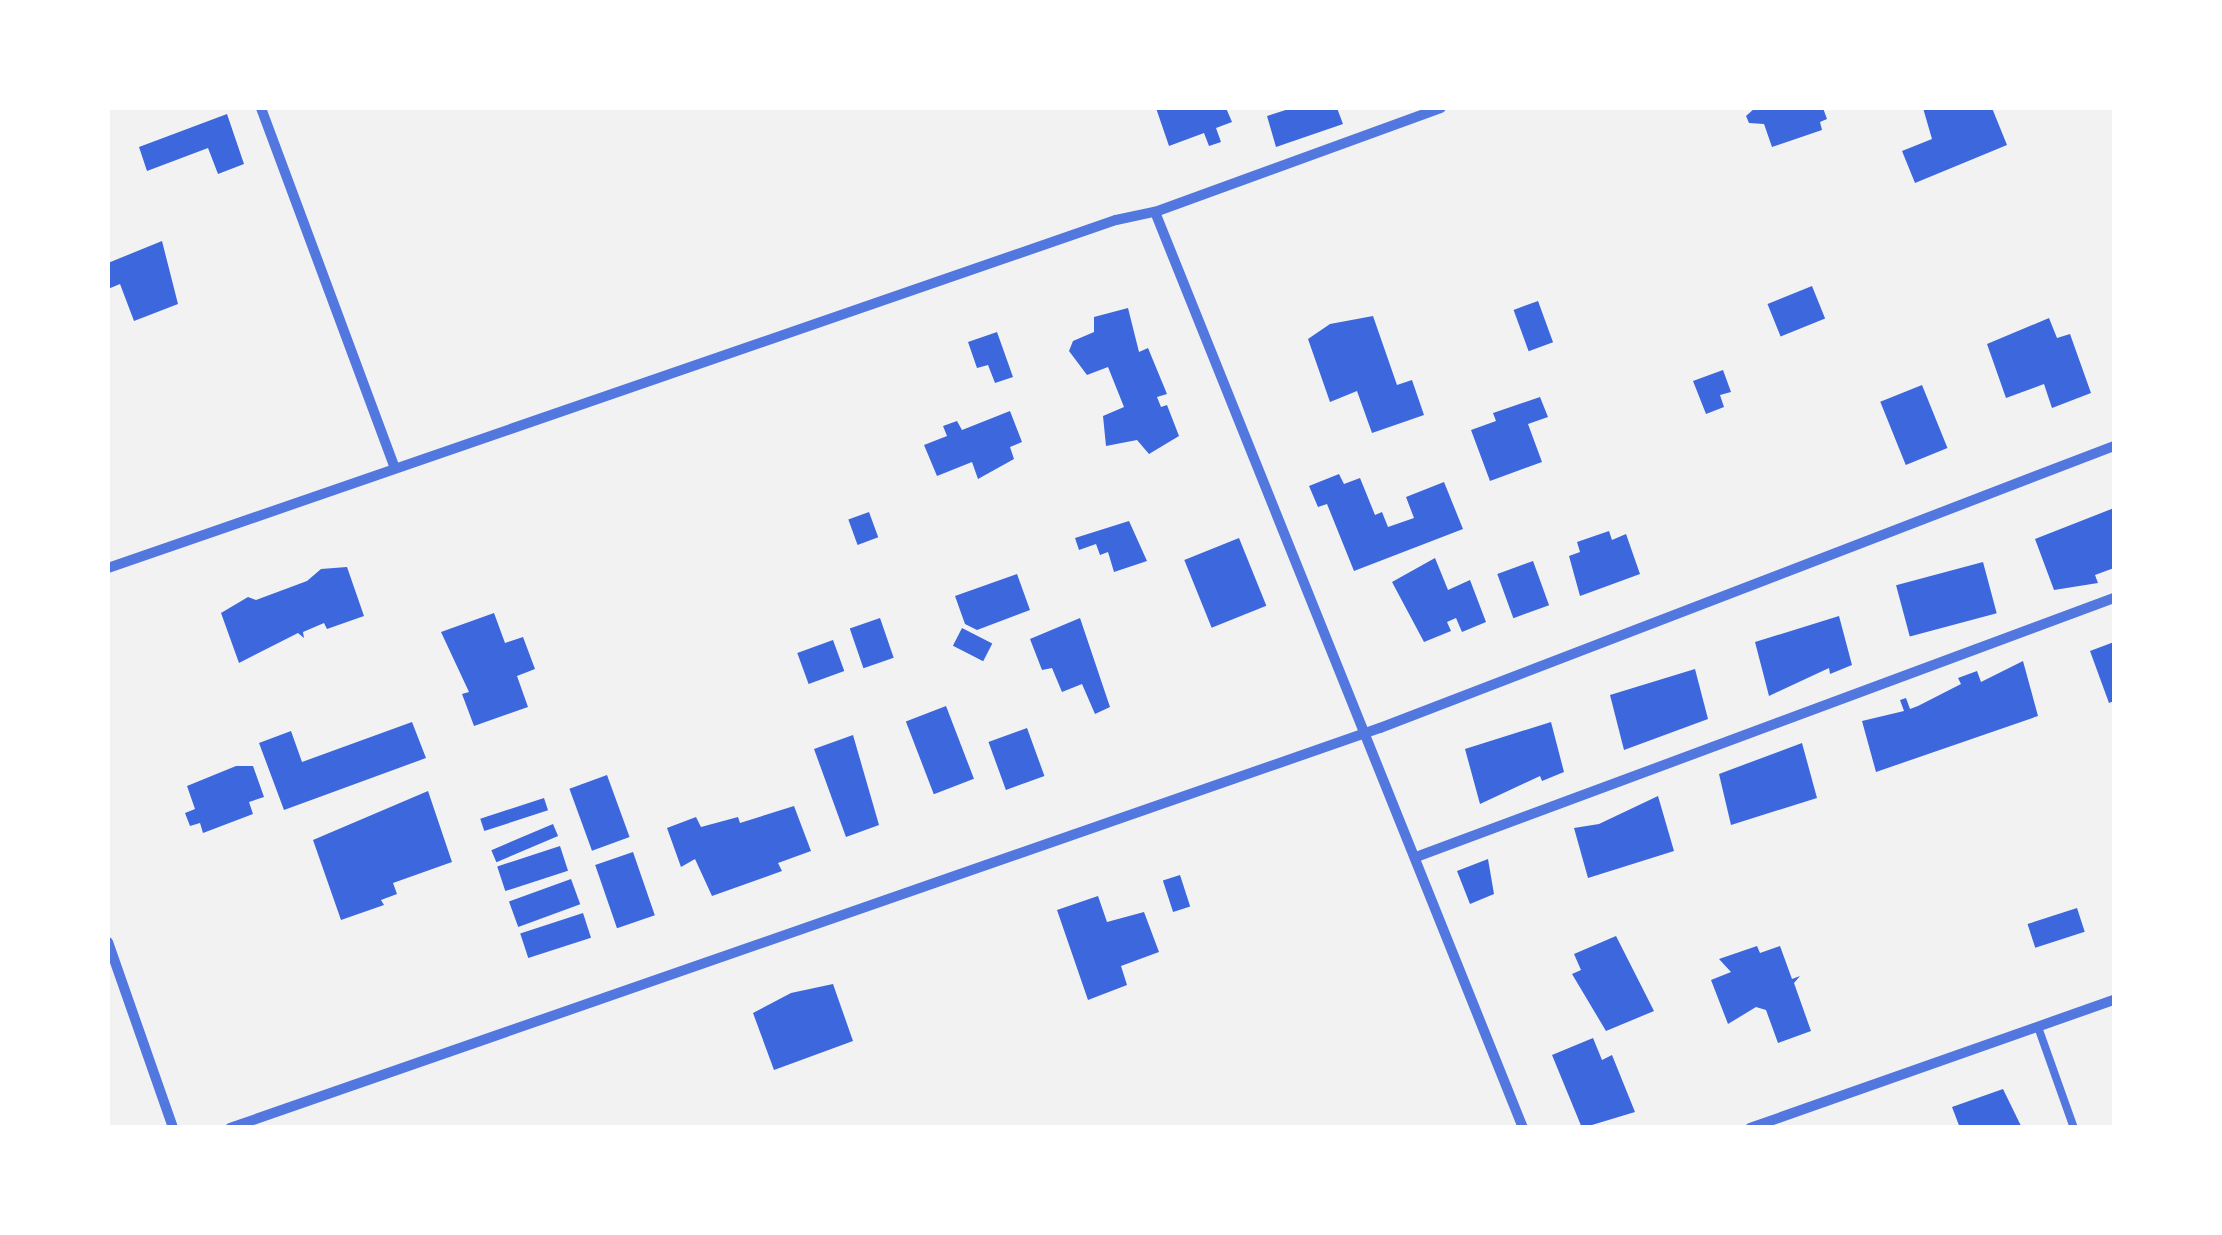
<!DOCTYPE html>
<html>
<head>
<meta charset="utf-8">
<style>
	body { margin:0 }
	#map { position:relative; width:2222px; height:1235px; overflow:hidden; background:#f2f2f2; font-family:"IBM Plex Sans",sans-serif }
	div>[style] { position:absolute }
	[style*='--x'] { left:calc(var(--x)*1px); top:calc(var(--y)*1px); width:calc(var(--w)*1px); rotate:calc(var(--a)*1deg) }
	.building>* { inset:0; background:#3d67dc; transform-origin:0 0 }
	.service>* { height:8px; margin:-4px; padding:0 4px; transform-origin:4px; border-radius:4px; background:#5277de }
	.minor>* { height:10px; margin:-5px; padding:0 5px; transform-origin:5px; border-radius:5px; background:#5277de }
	span { translate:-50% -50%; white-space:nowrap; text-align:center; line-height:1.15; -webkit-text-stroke:8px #fff; paint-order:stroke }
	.frame { position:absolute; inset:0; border:110px solid #fff; pointer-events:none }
</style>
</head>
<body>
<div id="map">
	<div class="building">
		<i style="clip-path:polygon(1156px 108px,1226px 108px,1232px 122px,1216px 128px,1221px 142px,1209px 146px,1204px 133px,1169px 146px)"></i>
		<i style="clip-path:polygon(1292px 108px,1337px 108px,1343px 124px,1276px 147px,1267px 116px)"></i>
		<i style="clip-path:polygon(1755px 108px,1823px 108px,1827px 119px,1820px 122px,1822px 130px,1772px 147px,1764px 124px,1749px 123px,1746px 116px)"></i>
		<i style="clip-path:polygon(1923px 108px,1992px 108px,2007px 145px,1915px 183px,1902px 151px,1932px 139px)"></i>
		<i style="clip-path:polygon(227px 114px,244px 164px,218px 174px,208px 148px,147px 171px,139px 147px)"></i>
		<i style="clip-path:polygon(162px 241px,178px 304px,134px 321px,120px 284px,108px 289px,108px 263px)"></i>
		<i style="left:1812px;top:286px;width:35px;height:48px;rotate:68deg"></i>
		<i style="left:1538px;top:301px;width:44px;height:26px;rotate:70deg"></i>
		<i style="clip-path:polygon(1128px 308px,1139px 352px,1148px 348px,1167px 394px,1157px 397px,1161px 407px,1167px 405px,1179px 436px,1149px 454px,1137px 440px,1106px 446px,1103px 416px,1124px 407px,1108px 367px,1087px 375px,1069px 351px,1073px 341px,1094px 332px,1094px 317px)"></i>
		<i style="clip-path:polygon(1373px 316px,1397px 385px,1412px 380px,1424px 415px,1372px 433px,1357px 391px,1330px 402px,1308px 339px,1330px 324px)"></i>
		<i style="clip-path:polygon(2049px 318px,2057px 338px,2070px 334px,2091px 393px,2052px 408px,2044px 384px,2006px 398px,1987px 344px)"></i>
		<i style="clip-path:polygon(997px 332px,1013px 377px,995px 383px,988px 365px,977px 368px,968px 342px)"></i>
		<i style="clip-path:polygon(1723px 370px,1731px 392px,1720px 395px,1724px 407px,1706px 414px,1693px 381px)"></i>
		<i style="left:1922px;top:385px;width:68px;height:45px;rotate:68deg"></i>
		<i style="clip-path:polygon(1540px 397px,1548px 417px,1528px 424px,1542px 462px,1490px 481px,1471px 430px,1496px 421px,1493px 413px)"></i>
		<i style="clip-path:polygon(1010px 411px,1022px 442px,1010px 447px,1014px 459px,978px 479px,972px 462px,937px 476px,924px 445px,947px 436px,943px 426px,957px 421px,962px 430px)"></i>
		<i style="clip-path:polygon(1339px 474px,1344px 484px,1360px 478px,1375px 515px,1382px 512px,1388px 527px,1414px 518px,1406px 497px,1444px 482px,1463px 529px,1354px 571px,1327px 504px,1318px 507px,1309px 486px)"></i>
		<i style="clip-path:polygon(2114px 508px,2114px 568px,2095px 575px,2098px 583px,2054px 590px,2035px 539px)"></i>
		<i style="left:869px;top:512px;width:27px;height:22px;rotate:70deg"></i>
		<i style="clip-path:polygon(1129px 521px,1147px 561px,1114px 572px,1108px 552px,1100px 555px,1096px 544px,1079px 550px,1075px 538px)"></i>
		<i style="clip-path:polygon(1609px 531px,1612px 540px,1626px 534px,1640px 574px,1580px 596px,1569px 556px,1580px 552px,1577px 542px)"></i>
		<i style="left:1239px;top:538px;width:73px;height:59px;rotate:68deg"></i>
		<i style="clip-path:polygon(1435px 558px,1448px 590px,1470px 580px,1486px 622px,1462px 632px,1456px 618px,1447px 622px,1451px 631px,1424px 642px,1392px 582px)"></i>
		<i style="left:1533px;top:561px;width:47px;height:38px;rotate:70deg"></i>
		<i style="left:1983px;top:562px;width:53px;height:90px;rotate:75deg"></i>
		<i style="clip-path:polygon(347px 567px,364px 616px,327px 629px,324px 623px,303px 632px,304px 638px,298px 633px,239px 663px,221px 613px,248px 597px,256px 600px,307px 581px,321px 569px)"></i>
		<i style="clip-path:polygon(1017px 574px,1030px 610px,977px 630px,965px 624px,955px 596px)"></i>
		<i style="clip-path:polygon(494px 613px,505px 643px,523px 637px,535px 669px,517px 676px,528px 707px,474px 726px,462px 694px,469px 692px,441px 632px)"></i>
		<i style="clip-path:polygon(1839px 616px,1852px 665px,1830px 674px,1829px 668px,1769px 696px,1755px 642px)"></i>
		<i style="left:880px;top:618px;width:42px;height:32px;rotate:71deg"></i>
		<i style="clip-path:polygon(1080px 618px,1110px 707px,1095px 714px,1082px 684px,1062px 692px,1052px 668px,1042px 670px,1030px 639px)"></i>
		<i style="left:962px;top:628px;width:34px;height:20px;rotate:27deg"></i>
		<i style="left:833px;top:640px;width:33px;height:38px;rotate:70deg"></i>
		<i style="clip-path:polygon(2114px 642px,2114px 701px,2109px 703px,2090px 651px)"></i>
		<i style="clip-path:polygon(2023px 661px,2038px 716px,1876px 772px,1862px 721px,1904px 711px,1900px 700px,1906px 698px,1910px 709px,1918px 706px,1961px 684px,1958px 678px,1977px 671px,1981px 682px)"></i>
		<i style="clip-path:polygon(1695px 669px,1708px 719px,1624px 750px,1610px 695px)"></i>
		<i style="left:946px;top:706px;width:78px;height:43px;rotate:69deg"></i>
		<i style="clip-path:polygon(412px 722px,426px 758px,284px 810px,259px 743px,291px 731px,302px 762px)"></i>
		<i style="clip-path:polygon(1551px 722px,1564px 772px,1542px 781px,1540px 776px,1480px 804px,1465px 749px)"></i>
		<i style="left:1027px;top:728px;width:51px;height:41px;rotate:70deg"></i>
		<i style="clip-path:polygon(853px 735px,879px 825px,846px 837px,814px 749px)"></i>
		<i style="clip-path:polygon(1802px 743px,1817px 798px,1731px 825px,1719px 774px)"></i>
		<i style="clip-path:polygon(236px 766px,253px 766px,264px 797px,249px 802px,253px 814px,203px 833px,200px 823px,190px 826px,185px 813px,195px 809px,187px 786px)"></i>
		<i style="left:607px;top:775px;width:66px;height:40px;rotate:70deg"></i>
		<i style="clip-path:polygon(428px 791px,452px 862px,393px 883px,397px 894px,381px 900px,384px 905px,341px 920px,313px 840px)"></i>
		<i style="clip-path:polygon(1658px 796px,1674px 851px,1588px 878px,1574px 828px,1599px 824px)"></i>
		<i style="left:544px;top:798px;width:13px;height:67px;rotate:72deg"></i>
		<i style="clip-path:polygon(794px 806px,811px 851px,778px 863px,782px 871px,712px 896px,695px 859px,681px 867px,667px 828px,696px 817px,701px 827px,738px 817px,740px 823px)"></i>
		<i style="left:553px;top:824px;width:13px;height:67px;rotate:67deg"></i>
		<i style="left:560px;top:846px;width:26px;height:66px;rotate:72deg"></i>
		<i style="left:633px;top:852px;width:67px;height:40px;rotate:71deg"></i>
		<i style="clip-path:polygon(1488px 859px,1494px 894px,1470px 904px,1457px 871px)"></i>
		<i style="left:1180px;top:875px;width:33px;height:18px;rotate:72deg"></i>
		<i style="left:571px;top:879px;width:27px;height:66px;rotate:70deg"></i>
		<i style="clip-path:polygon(1098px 896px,1107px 922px,1144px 912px,1159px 952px,1121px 966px,1127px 985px,1088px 1000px,1057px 910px)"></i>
		<i style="left:2077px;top:908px;width:25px;height:52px;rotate:72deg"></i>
		<i style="left:583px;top:913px;width:26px;height:66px;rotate:72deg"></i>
		<i style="clip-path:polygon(1616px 936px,1654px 1011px,1606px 1031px,1572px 974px,1581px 970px,1574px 954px)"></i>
		<i style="clip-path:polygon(1757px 946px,1760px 953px,1780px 946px,1792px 979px,1800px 976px,1794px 983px,1811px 1031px,1778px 1043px,1766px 1010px,1756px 1007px,1728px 1024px,1711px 980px,1731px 972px,1719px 959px)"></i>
		<i style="clip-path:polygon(833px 984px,853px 1041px,774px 1070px,753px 1013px,791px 993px)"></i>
		<i style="clip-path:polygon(1593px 1038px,1602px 1060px,1612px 1055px,1635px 1112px,1582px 1128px,1552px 1055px)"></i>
		<i style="clip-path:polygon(2003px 1089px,2022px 1128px,1960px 1128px,1952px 1107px)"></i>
	</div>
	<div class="service">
		<i style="--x:2038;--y:1027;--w:107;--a:70.4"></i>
	</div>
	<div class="minor">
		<i style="--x:261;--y:108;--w:384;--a:69.6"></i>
		<i style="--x:1155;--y:212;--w:987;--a:68.11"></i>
		<i style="--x:108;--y:568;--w:1066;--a:-19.05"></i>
		<i style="--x:1116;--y:220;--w:40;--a:-12"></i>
		<i style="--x:1155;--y:212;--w:304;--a:-20"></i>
		<i style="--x:1416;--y:857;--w:745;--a:-20.36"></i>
		<i style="--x:108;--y:942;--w:197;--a:70.7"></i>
		<i style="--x:230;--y:1128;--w:1218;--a:-19.18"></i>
		<i style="--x:1380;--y:728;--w:786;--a:-21.02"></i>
		<i style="--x:1750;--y:1128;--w:386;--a:-19.4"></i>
	</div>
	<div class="frame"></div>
</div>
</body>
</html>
